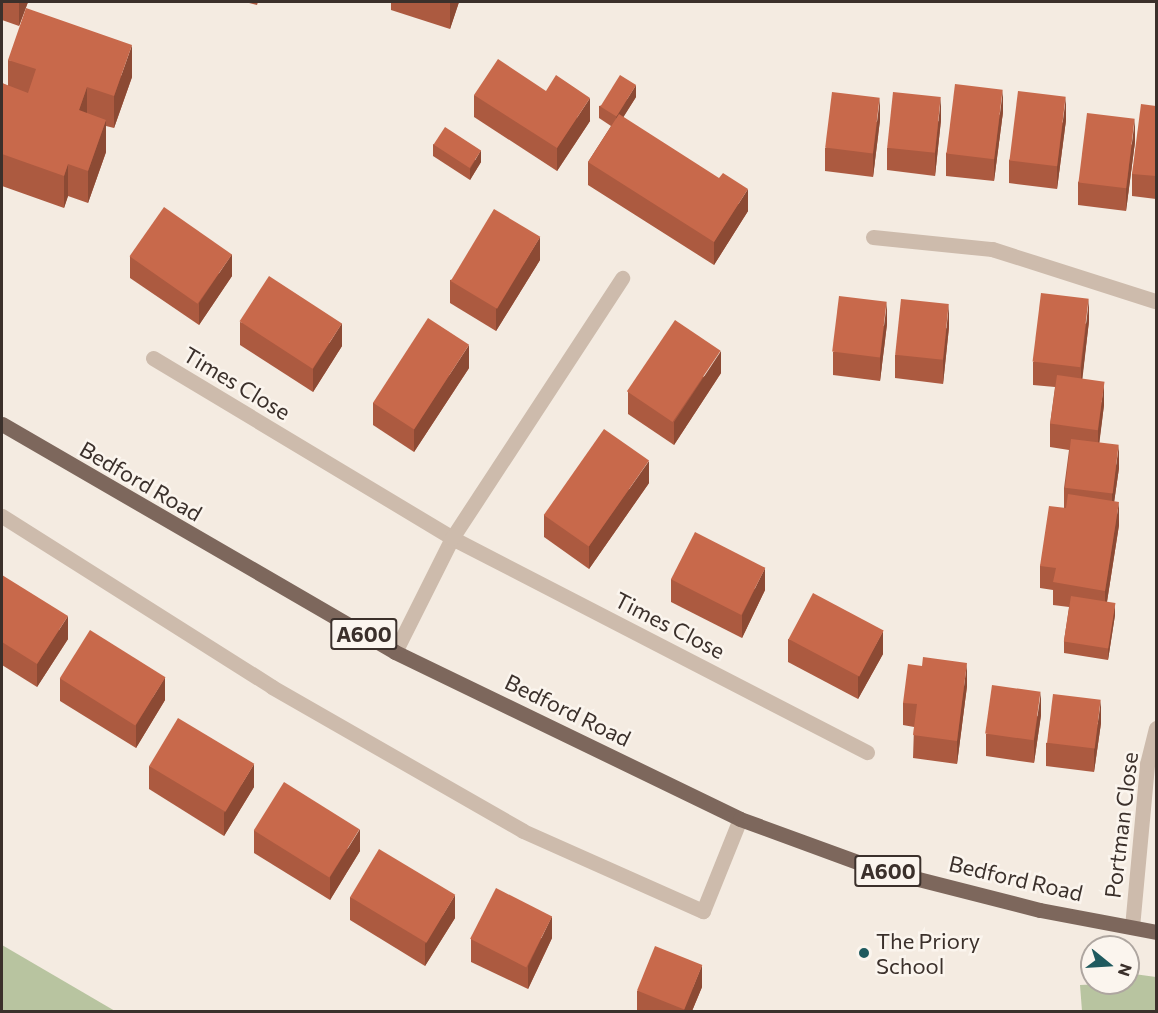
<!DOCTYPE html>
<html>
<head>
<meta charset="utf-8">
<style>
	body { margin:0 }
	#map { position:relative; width:1158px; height:1013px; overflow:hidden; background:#f4ebe1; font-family:Commissioner,sans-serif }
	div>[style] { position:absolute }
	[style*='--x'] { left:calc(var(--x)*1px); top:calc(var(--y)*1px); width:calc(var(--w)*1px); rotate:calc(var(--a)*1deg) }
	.green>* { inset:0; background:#b8c4a0 }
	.street>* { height:15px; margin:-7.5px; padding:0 7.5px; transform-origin:7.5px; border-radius:7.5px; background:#cdbbac }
	.primary>* { height:15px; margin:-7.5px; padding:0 7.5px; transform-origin:7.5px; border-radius:7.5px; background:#7d675c }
	.wall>* { inset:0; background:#ac5a40 }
	.shaded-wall>* { inset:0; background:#8c4a34 }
	.building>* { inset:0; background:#c8694b; transform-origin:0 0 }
	.dots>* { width:16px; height:16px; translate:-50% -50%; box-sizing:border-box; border:3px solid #fbf5ee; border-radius:50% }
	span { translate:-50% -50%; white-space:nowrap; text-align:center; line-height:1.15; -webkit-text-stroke:5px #fbf5ee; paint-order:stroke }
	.shield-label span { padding:2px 4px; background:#fbf5ee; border:2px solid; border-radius:4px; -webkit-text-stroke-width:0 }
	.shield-label { font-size:21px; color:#3b302b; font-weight:700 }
	.street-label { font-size:22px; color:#3b302b }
	.poi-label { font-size:22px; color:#3b302b }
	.left { translate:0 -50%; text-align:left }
	.frame { position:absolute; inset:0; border:3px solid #3b302b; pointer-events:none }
	.north { position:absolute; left:1080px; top:935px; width:60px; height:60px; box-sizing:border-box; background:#fbf5ee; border:2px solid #aea6a0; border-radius:50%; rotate:108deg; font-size:16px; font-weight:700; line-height:24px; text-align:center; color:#3b302b }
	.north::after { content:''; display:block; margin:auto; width:21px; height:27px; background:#1f5a5e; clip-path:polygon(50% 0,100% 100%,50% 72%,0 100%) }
</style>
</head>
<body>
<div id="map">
	<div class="green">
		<i style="clip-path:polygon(2px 945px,115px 1011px,2px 1011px)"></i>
		<i style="clip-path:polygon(1134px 974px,1156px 977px,1156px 1011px,1082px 1011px,1080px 985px,1128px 983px,1128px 975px)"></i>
	</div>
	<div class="street">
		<i style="--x:873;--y:237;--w:120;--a:5.8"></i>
		<i style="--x:992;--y:249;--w:171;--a:17.7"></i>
		<i style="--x:153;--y:358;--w:349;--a:31"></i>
		<i style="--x:452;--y:538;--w:467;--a:27.3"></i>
		<i style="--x:2;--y:516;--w:320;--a:32.3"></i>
		<i style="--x:272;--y:687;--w:289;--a:29.8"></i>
		<i style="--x:523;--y:831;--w:197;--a:24"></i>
		<i style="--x:703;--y:911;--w:99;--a:-68.1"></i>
		<i style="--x:395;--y:652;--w:127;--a:-63.4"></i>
		<i style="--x:452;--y:538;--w:311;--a:-56.8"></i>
		<i style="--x:1132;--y:927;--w:164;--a:-84.7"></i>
		<i style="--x:1147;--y:764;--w:37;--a:-76"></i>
	</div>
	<div class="primary">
		<i style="--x:2;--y:424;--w:454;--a:30.1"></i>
		<i style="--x:395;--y:652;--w:383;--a:25.8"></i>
		<i style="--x:740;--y:819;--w:140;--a:20.1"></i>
		<i style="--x:871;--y:867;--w:174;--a:14.3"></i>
		<i style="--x:1040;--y:910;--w:118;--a:10.7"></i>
	</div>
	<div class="wall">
		<i style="clip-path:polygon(2px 2px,28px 2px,19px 26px,2px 20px)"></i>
		<i style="clip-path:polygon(245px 2px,258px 2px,257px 5px)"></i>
		<i style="clip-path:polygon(391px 2px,459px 2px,450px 29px,391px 10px)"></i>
		<i style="clip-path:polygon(8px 60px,132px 77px,114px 128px,106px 126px,106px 152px,88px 203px,68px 196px,64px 208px,2px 186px,2px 83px,8px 86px)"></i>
		<i style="clip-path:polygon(474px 95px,590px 121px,557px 171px,474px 117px)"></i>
		<i style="clip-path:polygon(636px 97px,623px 117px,748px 211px,714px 265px,588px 185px,588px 162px,611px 126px,599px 118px,599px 106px)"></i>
		<i style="clip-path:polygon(1156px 106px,1156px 199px,1132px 196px,1132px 174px)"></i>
		<i style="clip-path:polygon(1003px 112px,994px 181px,946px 176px,946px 153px)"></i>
		<i style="clip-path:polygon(880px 120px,873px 177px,825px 171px,825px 148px)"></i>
		<i style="clip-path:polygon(941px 120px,935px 176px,887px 170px,887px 148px)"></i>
		<i style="clip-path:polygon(1066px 120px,1057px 189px,1009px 183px,1009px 160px)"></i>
		<i style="clip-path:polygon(1135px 142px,1126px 211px,1078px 205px,1078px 182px)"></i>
		<i style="clip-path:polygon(433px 144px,481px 162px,470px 180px,433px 156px)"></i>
		<i style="clip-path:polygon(130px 256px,232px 276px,199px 325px,130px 278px)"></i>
		<i style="clip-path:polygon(540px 260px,496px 331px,450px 303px,450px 280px)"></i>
		<i style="clip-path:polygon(1089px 321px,1082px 379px,1104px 405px,1099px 443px,1119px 468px,1114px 502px,1119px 525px,1107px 602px,1115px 615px,1108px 660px,1064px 653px,1064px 641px,1069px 607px,1053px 605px,1053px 590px,1040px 588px,1040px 566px,1064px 508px,1064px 488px,1069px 450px,1050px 447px,1050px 424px,1055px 387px,1033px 385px,1033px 362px)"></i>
		<i style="clip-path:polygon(240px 322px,342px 346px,313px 392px,240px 345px)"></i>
		<i style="clip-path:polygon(887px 324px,880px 381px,833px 375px,833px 352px)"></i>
		<i style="clip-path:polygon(949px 327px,943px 384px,895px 378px,895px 355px)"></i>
		<i style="clip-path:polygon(469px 368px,414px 452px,373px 425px,373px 403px)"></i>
		<i style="clip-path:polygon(721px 373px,674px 445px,628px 414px,628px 392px)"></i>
		<i style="clip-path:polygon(649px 483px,589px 569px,544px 537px,544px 515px)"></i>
		<i style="clip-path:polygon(2px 575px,68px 639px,37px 687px,2px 665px)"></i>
		<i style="clip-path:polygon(671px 579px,765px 590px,742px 638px,671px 602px)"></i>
		<i style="clip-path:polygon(788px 639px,883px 654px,858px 699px,788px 662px)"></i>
		<i style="clip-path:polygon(60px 678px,165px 700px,136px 748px,60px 701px)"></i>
		<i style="clip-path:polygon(967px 686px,957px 764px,913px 758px,914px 727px,903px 725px,903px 703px)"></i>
		<i style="clip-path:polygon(1041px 715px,1034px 763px,986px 756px,986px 734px)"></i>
		<i style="clip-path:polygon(1101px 723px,1094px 772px,1046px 766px,1046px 743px)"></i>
		<i style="clip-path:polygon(149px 766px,254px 787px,224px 836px,149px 789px)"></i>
		<i style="clip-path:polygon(254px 830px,360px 851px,330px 900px,254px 853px)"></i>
		<i style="clip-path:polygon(350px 897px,455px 918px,425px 966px,350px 920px)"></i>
		<i style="clip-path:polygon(552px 938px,528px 989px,471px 962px,471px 939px)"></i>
		<i style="clip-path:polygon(702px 987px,692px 1011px,637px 1011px,637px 991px)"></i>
	</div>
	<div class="shaded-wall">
		<i style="clip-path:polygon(19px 2px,28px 2px,19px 26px)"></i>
		<i style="clip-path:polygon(450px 2px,459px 2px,450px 29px)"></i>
		<i style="clip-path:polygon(132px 45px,132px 77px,114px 128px,114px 96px)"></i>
		<i style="clip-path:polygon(636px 85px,636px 97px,616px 129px,616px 117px)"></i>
		<i style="clip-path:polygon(87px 87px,87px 119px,79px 110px)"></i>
		<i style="clip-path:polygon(1003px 90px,1003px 112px,994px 181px,994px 159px)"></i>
		<i style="clip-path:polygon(941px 97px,941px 120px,935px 176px,935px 153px)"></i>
		<i style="clip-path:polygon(1066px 97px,1066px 120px,1057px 189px,1057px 166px)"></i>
		<i style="clip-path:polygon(590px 98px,590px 121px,557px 171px,557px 148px)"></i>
		<i style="clip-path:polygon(880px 98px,880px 120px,873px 177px,873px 154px)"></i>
		<i style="clip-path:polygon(1135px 119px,1135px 142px,1126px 211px,1126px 189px)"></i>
		<i style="clip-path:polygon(106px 120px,106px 152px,88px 203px,88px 171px)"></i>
		<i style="clip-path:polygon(481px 150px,481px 162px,470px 180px,470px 169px)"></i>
		<i style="clip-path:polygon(68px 164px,68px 196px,64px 208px,64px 176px)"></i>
		<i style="clip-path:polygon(748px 189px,748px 211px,714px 265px,714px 242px)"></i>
		<i style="clip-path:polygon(540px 237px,540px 260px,496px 331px,496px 308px)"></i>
		<i style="clip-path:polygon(232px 254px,232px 276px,199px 325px,199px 303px)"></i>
		<i style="clip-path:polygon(1089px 299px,1089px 321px,1081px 391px,1081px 368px)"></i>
		<i style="clip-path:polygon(887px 302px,887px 324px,880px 381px,880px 358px)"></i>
		<i style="clip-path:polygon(949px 304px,949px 327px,943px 384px,943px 361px)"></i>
		<i style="clip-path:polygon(342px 323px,342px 346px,313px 392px,313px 369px)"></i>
		<i style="clip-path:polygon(469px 345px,469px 368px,414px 452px,414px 429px)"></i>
		<i style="clip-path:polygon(721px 351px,721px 373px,674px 445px,674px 422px)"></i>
		<i style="clip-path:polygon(1104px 382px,1104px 405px,1098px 454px,1098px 431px)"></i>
		<i style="clip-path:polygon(1119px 445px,1119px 468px,1112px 517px,1112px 494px)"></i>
		<i style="clip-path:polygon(649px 461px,649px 483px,589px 569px,589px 546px)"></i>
		<i style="clip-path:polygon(1119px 502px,1119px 525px,1105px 614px,1105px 591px)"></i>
		<i style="clip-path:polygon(765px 568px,765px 590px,742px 638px,742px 615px)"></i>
		<i style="clip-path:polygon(1115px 603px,1115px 615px,1108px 660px,1108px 648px)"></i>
		<i style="clip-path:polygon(68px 616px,68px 639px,37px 687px,37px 664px)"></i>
		<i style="clip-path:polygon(883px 631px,883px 654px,858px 699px,858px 677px)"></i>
		<i style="clip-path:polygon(967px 663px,967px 686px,957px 764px,957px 741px)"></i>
		<i style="clip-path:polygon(165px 677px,165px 700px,136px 748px,136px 725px)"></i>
		<i style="clip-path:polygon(1041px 692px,1041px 715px,1034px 763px,1034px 740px)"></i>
		<i style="clip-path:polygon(1101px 700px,1101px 723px,1094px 772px,1094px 750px)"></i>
		<i style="clip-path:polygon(254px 764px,254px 787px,224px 836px,224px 813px)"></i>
		<i style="clip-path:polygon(360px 829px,360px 851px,330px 900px,330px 877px)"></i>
		<i style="clip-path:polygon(455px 895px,455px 918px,425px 966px,425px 944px)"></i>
		<i style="clip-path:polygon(552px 916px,552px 938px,528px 989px,528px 966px)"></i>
		<i style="clip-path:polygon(702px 965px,702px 987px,692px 1011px,684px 1011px,684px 1009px)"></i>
	</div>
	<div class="building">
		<i style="clip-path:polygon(26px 8px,132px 45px,114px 96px,87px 87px,79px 110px,106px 120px,88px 171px,68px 164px,64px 176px,2px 154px,2px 83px,28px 93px,36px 69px,8px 60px)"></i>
		<i style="clip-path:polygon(498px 59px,546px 91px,556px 75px,590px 98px,557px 148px,474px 95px)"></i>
		<i style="left:620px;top:75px;width:19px;height:37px;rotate:32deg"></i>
		<i style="left:955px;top:84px;width:48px;height:70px;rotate:7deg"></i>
		<i style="left:1018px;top:91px;width:48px;height:70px;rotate:7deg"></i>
		<i style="left:832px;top:92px;width:48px;height:56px;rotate:7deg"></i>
		<i style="left:893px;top:92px;width:48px;height:56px;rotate:6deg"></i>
		<i style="clip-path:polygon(1141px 104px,1156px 106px,1156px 176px,1132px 174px)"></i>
		<i style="left:1087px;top:113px;width:48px;height:70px;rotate:7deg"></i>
		<i style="clip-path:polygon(619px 114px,719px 178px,723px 173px,748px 189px,714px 242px,588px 162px)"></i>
		<i style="left:445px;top:127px;width:43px;height:21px;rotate:33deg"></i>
		<i style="left:164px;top:207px;width:83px;height:60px;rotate:35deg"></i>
		<i style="left:494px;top:209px;width:54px;height:84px;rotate:31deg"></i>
		<i style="left:269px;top:276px;width:87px;height:54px;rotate:33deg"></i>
		<i style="left:1041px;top:293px;width:48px;height:69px;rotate:7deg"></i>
		<i style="left:839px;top:296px;width:48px;height:56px;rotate:7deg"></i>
		<i style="left:901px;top:299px;width:48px;height:56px;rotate:6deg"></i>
		<i style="left:428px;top:318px;width:49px;height:101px;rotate:33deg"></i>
		<i style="left:675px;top:320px;width:55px;height:86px;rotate:34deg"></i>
		<i style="left:1057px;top:375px;width:48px;height:49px;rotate:8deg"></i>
		<i style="left:604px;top:429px;width:55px;height:105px;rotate:35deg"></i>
		<i style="left:1071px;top:439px;width:48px;height:49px;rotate:7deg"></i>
		<i style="clip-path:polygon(1068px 494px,1119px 502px,1105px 591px,1053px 582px,1056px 568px,1040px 566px,1049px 506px,1066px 508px)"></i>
		<i style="left:695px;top:532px;width:79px;height:53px;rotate:27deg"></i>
		<i style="clip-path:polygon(2px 575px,68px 616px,37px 664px,2px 642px)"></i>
		<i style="left:813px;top:593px;width:80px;height:52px;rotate:28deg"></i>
		<i style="left:1071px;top:596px;width:45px;height:46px;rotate:9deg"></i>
		<i style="left:90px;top:630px;width:89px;height:57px;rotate:32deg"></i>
		<i style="clip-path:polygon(923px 657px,967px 663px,957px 741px,913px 735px,917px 704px,903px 703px,908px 664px,922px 666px)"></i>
		<i style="left:992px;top:685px;width:49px;height:49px;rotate:8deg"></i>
		<i style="left:1053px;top:694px;width:48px;height:49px;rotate:7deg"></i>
		<i style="left:178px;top:718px;width:89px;height:56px;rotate:31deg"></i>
		<i style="left:284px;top:782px;width:89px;height:57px;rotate:32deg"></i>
		<i style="left:379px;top:849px;width:89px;height:56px;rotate:31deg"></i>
		<i style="left:496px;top:888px;width:63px;height:57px;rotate:27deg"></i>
		<i style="left:655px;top:946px;width:51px;height:48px;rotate:22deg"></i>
	</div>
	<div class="dots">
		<i style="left:864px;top:953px;background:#1f5a5e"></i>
	</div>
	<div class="shield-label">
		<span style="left:364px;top:634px">A600</span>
		<span style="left:888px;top:871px">A600</span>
	</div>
	<div class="street-label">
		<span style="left:237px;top:383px;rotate:31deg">Times Close</span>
		<span style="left:141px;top:481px;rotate:30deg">Bedford Road</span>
		<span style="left:670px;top:625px;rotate:27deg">Times Close</span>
		<span style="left:568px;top:710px;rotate:26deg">Bedford Road</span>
		<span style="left:1121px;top:825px;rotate:-83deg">Portman Close</span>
		<span style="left:1016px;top:878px;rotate:13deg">Bedford Road</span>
	</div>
	<div class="poi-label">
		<span class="left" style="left:876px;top:953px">The Priory<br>School</span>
	</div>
	<div class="frame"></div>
	<div class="north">N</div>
</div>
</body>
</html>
